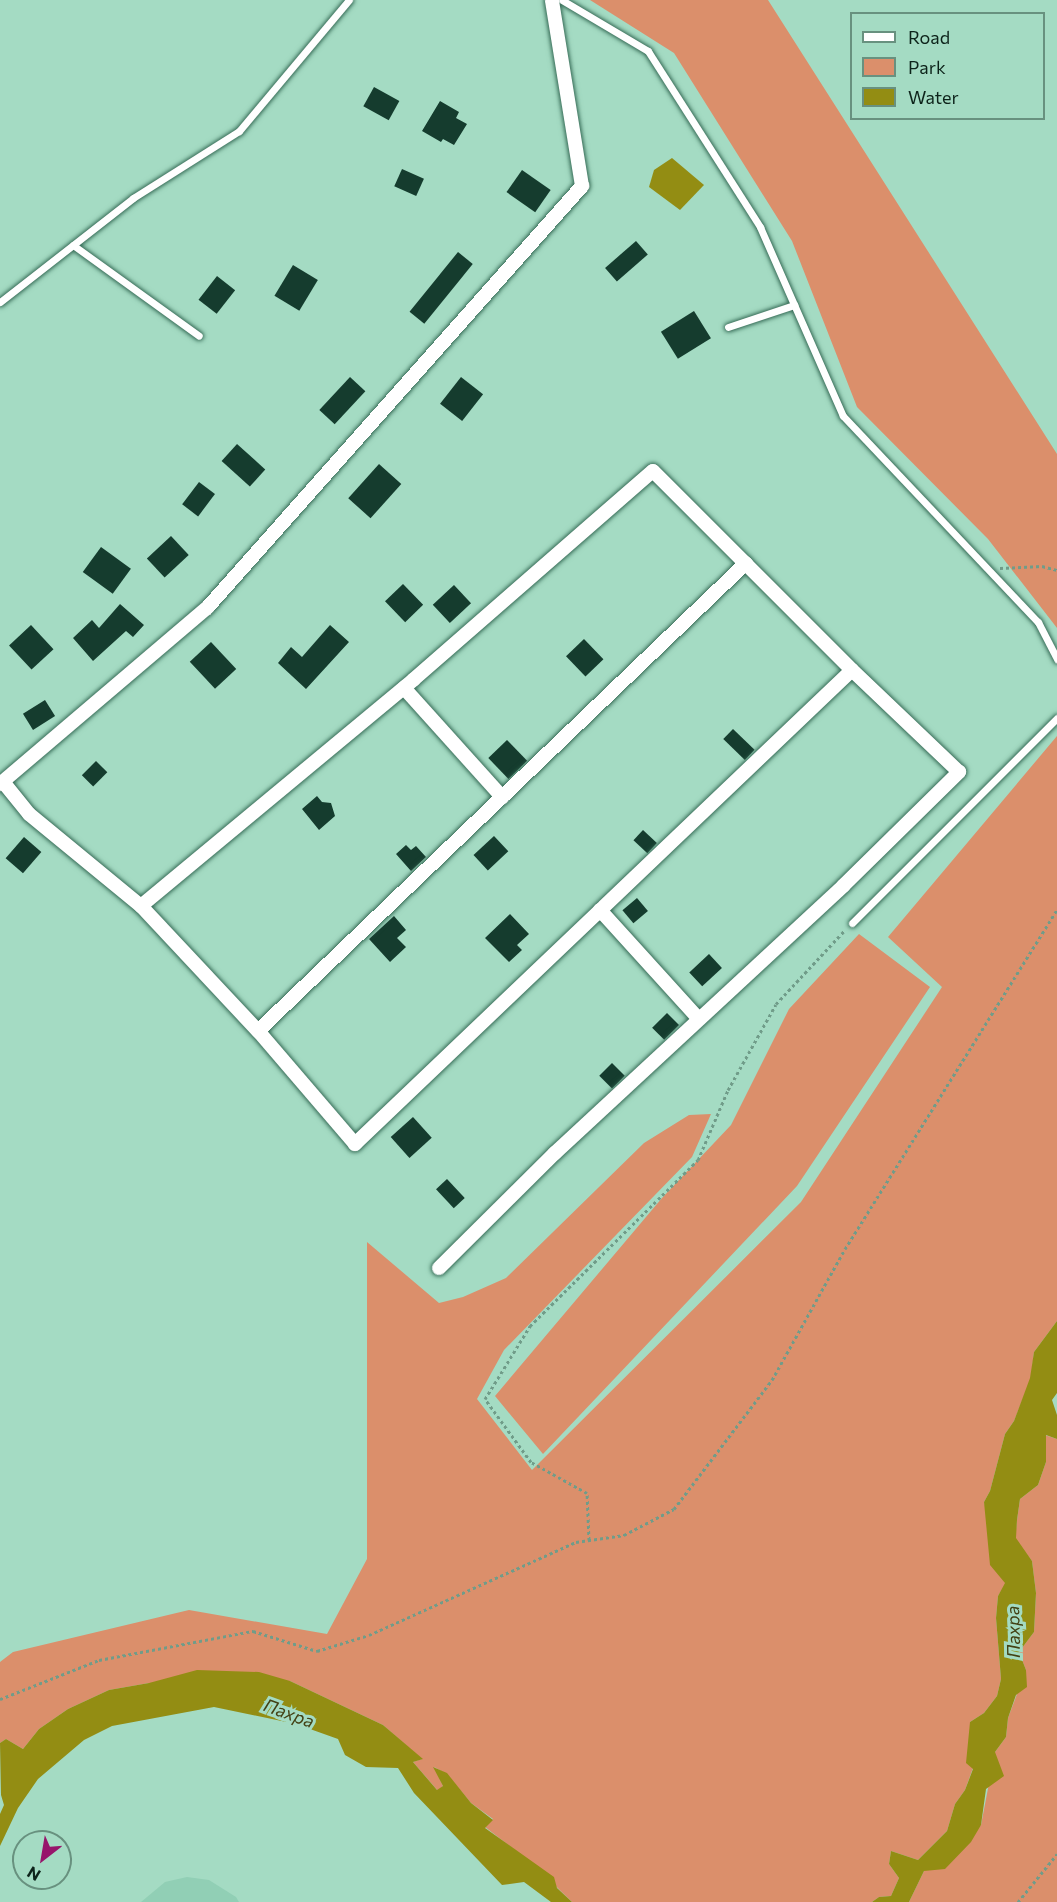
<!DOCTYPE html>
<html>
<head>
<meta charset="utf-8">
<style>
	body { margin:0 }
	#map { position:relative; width:1057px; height:1902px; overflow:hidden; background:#a4dbc3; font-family:Commissioner,sans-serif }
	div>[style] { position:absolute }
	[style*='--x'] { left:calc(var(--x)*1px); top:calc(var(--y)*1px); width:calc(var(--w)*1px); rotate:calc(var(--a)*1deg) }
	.built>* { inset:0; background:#91cfb5 }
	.green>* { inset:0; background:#db8f6b }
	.water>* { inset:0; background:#938d13 }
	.building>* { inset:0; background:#153c2e; transform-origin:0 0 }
	.path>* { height:3px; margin-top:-1.5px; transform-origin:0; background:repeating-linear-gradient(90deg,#709c89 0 3px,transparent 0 6px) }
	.roads { filter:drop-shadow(0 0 2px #376c57) drop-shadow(0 0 2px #376c57) }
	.lane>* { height:7px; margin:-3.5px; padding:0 3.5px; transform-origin:3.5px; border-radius:3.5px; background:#fff }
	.street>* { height:14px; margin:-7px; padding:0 7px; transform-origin:7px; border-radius:7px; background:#fff }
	span { translate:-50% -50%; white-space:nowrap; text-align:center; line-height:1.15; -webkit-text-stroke:6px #a4dbc3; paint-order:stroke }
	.water-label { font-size:18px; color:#434114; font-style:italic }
	.legend { position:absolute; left:850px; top:12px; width:195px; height:108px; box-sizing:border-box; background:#a4dbc3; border:2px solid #68917f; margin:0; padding:8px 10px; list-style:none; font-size:18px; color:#0d231a }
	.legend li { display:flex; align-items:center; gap:12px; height:30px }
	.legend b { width:30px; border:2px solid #68917f }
	.north { position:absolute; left:12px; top:1830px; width:60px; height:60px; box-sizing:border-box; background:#a4dbc3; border:2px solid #68917f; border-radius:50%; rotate:211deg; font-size:16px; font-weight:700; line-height:24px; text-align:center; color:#0d231a }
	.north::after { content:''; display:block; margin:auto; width:21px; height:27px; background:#97156b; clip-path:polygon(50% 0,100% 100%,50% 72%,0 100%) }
</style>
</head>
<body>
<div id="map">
	<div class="built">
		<i style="clip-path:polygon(187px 1877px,209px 1880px,236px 1897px,239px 1902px,141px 1902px,165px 1882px)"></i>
	</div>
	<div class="green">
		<i style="clip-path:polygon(590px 0,768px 0,1057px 454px,1057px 628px,988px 539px,857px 407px,792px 241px,674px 53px)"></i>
		<i style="clip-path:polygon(1057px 736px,1057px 1321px,1034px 1352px,1031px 1378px,1014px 1421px,1005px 1434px,990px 1491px,984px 1502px,1006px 1583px,998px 1596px,996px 1618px,1001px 1679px,997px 1696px,984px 1713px,970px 1722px,973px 1768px,965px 1790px,955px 1804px,947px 1831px,918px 1860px,891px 1851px,889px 1864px,899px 1878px,891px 1896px,879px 1897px,872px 1902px,572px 1902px,532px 1863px,485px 1827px,493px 1819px,471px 1803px,447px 1774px,434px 1767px,443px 1786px,438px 1791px,413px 1762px,422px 1759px,383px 1725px,290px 1681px,149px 1683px,109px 1690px,68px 1709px,39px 1729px,23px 1749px,6px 1739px,0 1743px,0 1662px,13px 1652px,189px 1610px,327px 1634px,367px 1559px,367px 1242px,439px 1303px,463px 1297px,506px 1278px,644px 1143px,689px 1115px,711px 1114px,692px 1157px,504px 1350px,477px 1399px,532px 1470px,801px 1202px,942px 987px,888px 937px)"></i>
		<i style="clip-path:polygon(859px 934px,930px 987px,797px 1186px,543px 1454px,495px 1396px,662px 1198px,731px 1125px,789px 1009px)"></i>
		<i style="clip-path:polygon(1045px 1435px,1057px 1439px,1057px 1902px,909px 1902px,924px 1871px,981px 1825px,995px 1752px,1006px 1737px,1008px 1718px,1026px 1670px,1019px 1652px,1034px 1632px,1036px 1593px,1032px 1561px,1015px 1539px,1017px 1520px,1020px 1499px,1038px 1485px,1046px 1462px)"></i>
	</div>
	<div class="water">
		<i style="clip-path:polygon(672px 158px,704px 185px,680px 210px,649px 187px,654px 170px)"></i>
		<i style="clip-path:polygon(1057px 1321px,1057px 1393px,1052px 1400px,1057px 1415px,1057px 1439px,1046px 1435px,1046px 1462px,1038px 1485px,1020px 1499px,1017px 1520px,1016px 1538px,1032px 1561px,1036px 1593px,1034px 1632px,1019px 1652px,1026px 1670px,1027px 1687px,1016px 1695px,1008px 1718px,1006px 1737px,995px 1752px,1004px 1776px,986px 1789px,981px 1825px,971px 1842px,945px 1869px,924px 1871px,909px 1902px,872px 1902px,879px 1897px,891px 1896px,899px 1878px,889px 1864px,891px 1851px,918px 1860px,947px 1831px,955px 1804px,965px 1790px,973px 1769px,966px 1763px,970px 1722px,984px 1713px,997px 1696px,1001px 1679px,996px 1618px,998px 1596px,1005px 1583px,990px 1565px,984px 1502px,990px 1491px,1005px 1434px,1014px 1421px,1030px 1378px,1034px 1352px)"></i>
		<i style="clip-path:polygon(197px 1670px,259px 1672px,290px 1681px,383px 1725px,423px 1759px,413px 1762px,437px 1790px,443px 1786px,433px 1767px,447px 1773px,471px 1803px,493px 1820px,485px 1828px,554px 1877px,557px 1888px,572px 1902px,551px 1902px,524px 1882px,502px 1885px,414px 1793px,398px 1768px,366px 1767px,345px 1755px,338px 1739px,296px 1724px,214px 1707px,112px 1726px,84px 1740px,38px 1779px,18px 1808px,0 1846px,0 1814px,4px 1805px,1px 1795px,0 1743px,6px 1739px,23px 1749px,39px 1729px,68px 1709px,109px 1690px,149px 1683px)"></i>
	</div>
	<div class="building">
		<i style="left:374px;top:87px;width:29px;height:22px;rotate:29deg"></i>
		<i style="clip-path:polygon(440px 101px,459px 112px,456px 118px,467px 124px,454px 145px,443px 139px,441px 142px,422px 131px)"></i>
		<i style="left:402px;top:169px;width:24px;height:19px;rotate:24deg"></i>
		<i style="left:522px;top:170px;width:35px;height:27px;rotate:35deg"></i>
		<i style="left:636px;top:241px;width:18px;height:41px;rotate:49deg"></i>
		<i style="left:458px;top:252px;width:19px;height:77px;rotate:39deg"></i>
		<i style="left:293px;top:265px;width:29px;height:36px;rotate:31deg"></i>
		<i style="left:217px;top:276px;width:23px;height:30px;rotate:38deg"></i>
		<i style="left:694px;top:311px;width:32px;height:39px;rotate:58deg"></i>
		<i style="left:350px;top:377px;width:21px;height:45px;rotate:43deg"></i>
		<i style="left:461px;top:377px;width:28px;height:34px;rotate:38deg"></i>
		<i style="left:237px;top:444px;width:38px;height:23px;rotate:42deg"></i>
		<i style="left:379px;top:464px;width:30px;height:46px;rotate:42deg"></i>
		<i style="left:199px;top:482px;width:20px;height:28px;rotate:37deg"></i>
		<i style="left:171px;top:536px;width:26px;height:33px;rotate:47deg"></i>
		<i style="left:101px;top:547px;width:37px;height:31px;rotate:36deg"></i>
		<i style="left:403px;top:584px;width:29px;height:25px;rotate:46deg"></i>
		<i style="left:454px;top:585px;width:25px;height:29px;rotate:47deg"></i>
		<i style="clip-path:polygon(120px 604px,144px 625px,133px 637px,126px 631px,93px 661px,73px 638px,92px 620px,99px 628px)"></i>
		<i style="left:31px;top:625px;width:33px;height:30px;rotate:47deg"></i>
		<i style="clip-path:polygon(330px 625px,349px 642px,306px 689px,278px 663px,291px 647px,302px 657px)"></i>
		<i style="left:584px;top:639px;width:28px;height:25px;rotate:46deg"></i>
		<i style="left:211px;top:642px;width:37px;height:29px;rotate:47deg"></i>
		<i style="left:45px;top:700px;width:19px;height:26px;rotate:58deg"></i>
		<i style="left:733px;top:729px;width:30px;height:14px;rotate:44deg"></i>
		<i style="left:507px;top:740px;width:29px;height:26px;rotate:46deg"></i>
		<i style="left:96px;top:761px;width:16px;height:20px;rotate:45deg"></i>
		<i style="clip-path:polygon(317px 796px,322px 802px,331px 803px,335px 816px,319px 830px,302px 809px)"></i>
		<i style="left:643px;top:830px;width:19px;height:14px;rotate:43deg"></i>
		<i style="left:494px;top:836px;width:21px;height:28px;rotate:47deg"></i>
		<i style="left:24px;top:837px;width:23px;height:28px;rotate:41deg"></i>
		<i style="clip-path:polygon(406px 845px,411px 850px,416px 846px,426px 857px,411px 871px,396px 854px)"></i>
		<i style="left:637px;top:898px;width:17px;height:19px;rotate:50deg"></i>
		<i style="clip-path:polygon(510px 914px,529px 934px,517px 945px,522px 950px,509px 962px,485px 938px)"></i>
		<i style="clip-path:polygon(394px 916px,406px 930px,397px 938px,406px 947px,390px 962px,369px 939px)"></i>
		<i style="left:709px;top:954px;width:19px;height:27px;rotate:47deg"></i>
		<i style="left:667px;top:1013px;width:17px;height:21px;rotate:45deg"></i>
		<i style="left:612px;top:1063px;width:18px;height:18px;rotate:45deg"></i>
		<i style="left:413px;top:1117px;width:28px;height:30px;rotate:48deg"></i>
		<i style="left:447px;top:1179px;width:26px;height:15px;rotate:47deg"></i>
	</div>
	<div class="path">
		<i style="--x:1000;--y:568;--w:42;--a:-2.7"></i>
		<i style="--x:1042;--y:566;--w:16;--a:15"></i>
		<i style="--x:589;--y:1540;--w:47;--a:-92.4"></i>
		<i style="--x:587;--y:1493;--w:64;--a:-151"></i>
		<i style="--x:531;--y:1462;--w:78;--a:-126.1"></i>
		<i style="--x:485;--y:1399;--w:86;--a:-58.3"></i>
		<i style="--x:530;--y:1326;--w:236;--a:-44.7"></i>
		<i style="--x:698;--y:1160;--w:76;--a:-66.8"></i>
		<i style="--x:728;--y:1090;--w:98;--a:-60.8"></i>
		<i style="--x:776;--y:1004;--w:101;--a:-47"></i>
		<i style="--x:0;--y:1699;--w:106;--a:-21.5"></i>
		<i style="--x:99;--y:1660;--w:157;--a:-10.7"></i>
		<i style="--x:253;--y:1631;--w:67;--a:17.4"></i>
		<i style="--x:317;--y:1651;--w:54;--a:-17.1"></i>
		<i style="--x:369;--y:1635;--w:227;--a:-24.2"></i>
		<i style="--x:576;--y:1542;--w:49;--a:-8.3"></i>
		<i style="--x:624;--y:1535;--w:56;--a:-27.5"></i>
		<i style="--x:674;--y:1509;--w:162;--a:-52.8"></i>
		<i style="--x:772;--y:1380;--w:150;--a:-60.9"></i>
		<i style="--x:845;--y:1249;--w:400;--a:-58"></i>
		<i style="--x:1018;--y:1902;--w:62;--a:-50.9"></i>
	</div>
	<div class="roads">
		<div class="lane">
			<i style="--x:562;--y:0;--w:100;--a:30.7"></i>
			<i style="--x:648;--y:51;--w:209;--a:57.5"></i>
			<i style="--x:760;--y:227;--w:206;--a:66.3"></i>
			<i style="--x:843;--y:416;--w:284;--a:46.6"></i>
			<i style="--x:1038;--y:622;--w:42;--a:62.8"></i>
			<i style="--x:73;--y:245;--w:155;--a:35.8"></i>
			<i style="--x:0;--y:302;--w:169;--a:-38"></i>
			<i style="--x:133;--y:198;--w:125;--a:-32.3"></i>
			<i style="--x:239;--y:131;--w:171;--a:-50"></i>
			<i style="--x:728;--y:327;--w:70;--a:-18.4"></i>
			<i style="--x:852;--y:923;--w:290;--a:-45"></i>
		</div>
		<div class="street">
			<i style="--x:404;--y:688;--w:147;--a:48"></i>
			<i style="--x:4;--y:783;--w:40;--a:51"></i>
			<i style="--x:29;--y:814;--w:145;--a:39.4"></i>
			<i style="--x:141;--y:906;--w:354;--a:-39.7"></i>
			<i style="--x:413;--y:680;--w:318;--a:-41.1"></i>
			<i style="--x:653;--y:471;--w:281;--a:45"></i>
			<i style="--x:852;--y:670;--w:687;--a:136.36"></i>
			<i style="--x:355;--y:1144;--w:149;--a:-130.6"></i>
			<i style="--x:258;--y:1031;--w:171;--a:-133.1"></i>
			<i style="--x:0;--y:784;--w:272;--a:-40.4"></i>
			<i style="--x:207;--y:608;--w:565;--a:-48.37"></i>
			<i style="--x:582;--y:186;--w:188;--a:-99.2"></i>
			<i style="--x:600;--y:910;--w:147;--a:47.8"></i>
			<i style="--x:258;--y:1031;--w:676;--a:-43.8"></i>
			<i style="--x:439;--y:1268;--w:163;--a:-44.8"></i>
			<i style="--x:555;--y:1153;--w:393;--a:-42.8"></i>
			<i style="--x:843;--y:886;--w:163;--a:-44.5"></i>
			<i style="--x:959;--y:772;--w:148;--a:-136.4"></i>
		</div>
	</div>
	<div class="water-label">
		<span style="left:1013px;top:1632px;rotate:-91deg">Пахра</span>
		<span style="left:289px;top:1713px;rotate:20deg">Пахра</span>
	</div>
	<ul class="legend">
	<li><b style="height:8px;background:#fff"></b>Road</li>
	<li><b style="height:16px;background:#db8f6b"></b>Park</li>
	<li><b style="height:16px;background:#938d13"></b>Water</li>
	</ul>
	<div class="north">N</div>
</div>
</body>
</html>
